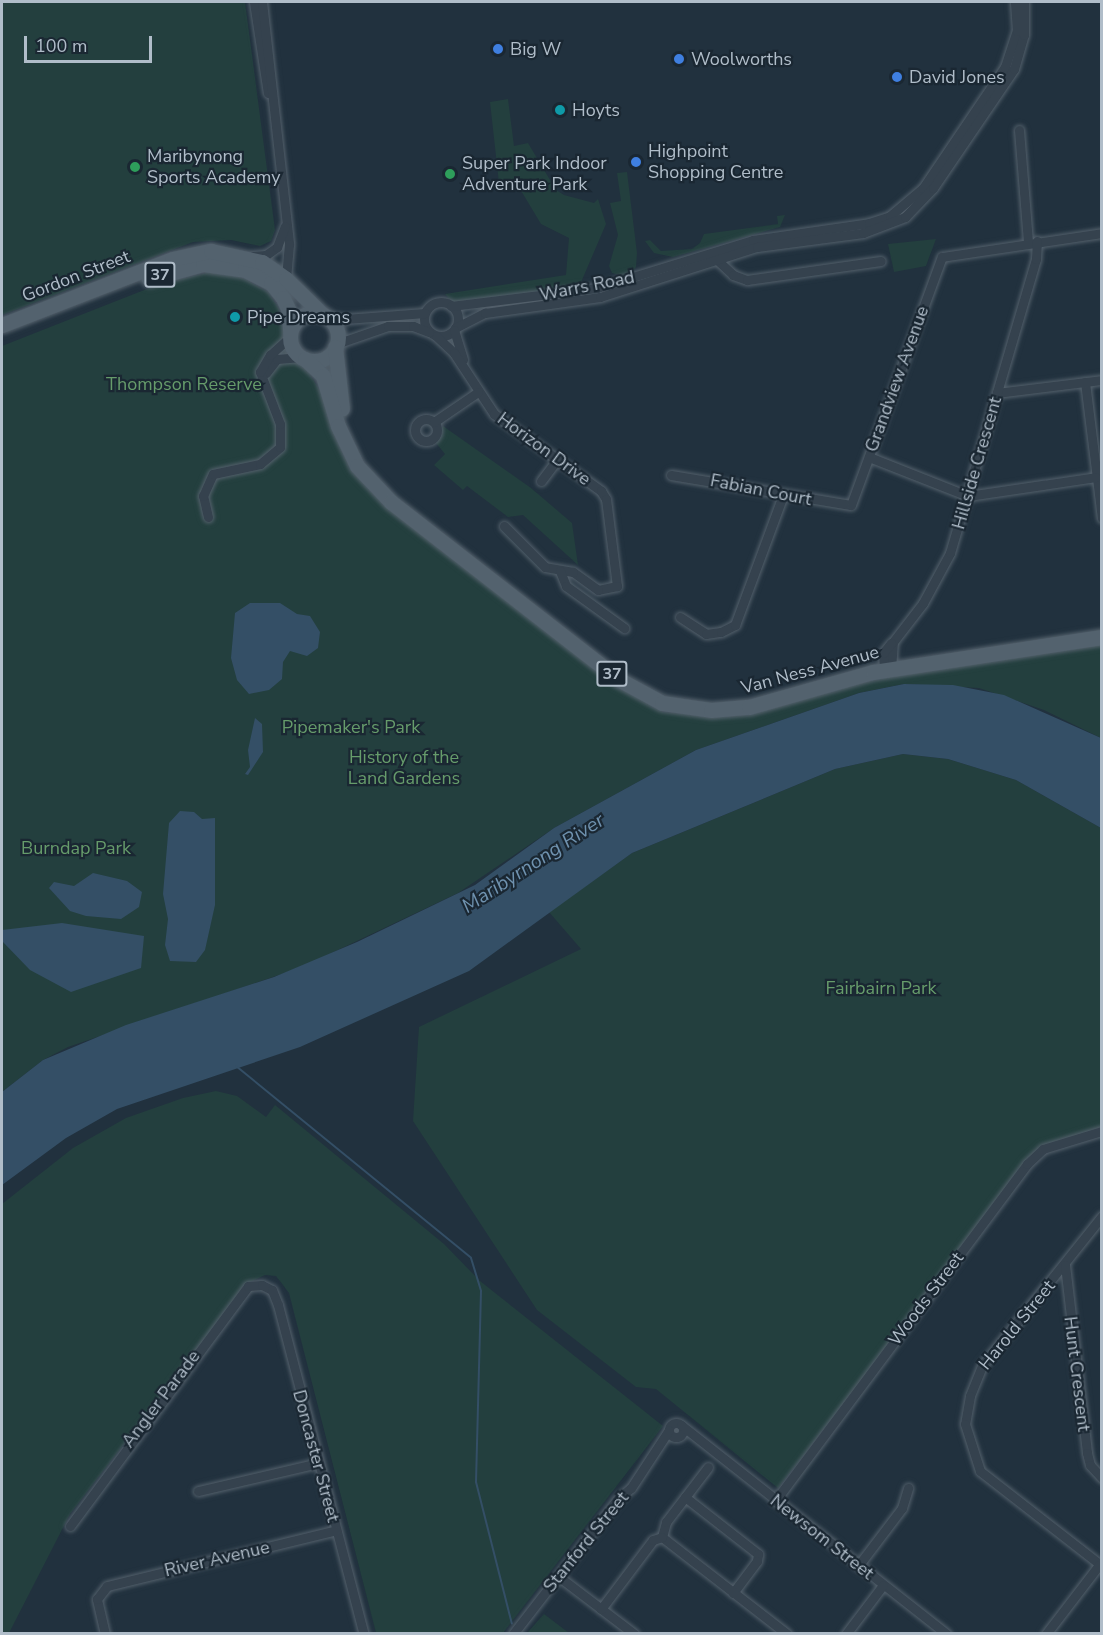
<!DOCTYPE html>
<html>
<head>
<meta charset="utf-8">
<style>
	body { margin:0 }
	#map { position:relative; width:1103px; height:1635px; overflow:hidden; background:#21313e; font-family:"Nunito Sans",sans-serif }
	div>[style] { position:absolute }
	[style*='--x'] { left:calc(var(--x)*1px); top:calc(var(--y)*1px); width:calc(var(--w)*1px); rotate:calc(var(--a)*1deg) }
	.green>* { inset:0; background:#233f3e }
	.water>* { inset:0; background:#344f66 }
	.stream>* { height:2px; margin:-1px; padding:0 1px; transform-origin:1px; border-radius:1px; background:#344f66 }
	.roads { filter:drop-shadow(0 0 2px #53606b) drop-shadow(0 0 2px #53606b) }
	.street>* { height:9px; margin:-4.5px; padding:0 4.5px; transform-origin:4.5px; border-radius:4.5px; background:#35424e }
	.street>.ring { margin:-4.5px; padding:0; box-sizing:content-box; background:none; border:9px solid #35424e; border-radius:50% }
	.primary>* { height:15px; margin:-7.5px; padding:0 7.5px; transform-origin:7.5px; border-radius:7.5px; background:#53626e }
	.primary>.ring { margin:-7.5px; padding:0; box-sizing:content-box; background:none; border:15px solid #53626e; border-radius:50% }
	.dots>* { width:16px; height:16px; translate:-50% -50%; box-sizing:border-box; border:3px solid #1a2732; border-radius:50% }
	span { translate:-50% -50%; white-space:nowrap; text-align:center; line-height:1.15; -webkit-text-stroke:4.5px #1a2732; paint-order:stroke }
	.shield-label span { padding:2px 4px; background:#1a2732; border:2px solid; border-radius:4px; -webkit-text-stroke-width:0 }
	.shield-label { font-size:16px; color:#b0bdc9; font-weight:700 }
	.poi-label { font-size:18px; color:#b0bdc9 }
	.left { translate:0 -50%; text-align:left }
	.street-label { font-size:18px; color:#b0bdc9 }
	.park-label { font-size:18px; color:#669c6b }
	.water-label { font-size:20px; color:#6f92af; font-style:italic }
	.frame { position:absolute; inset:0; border:3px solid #b0bdc9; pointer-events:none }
	.scale { position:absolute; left:24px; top:36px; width:128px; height:27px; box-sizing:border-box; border:3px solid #b0bdc9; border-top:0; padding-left:8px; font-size:18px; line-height:21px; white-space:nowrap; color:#b0bdc9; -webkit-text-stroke:4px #1a2732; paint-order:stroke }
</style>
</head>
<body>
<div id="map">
	<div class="green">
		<i style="clip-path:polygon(2px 2px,245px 2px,275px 230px,271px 241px,260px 246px,231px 240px,193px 242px,2px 315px)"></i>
		<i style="clip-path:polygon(508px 99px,514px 146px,528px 143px,556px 190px,564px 195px,594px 203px,598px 199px,606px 224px,579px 287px,453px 303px,445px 294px,566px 275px,569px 238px,541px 224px,520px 189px,511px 190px,499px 183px,490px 102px)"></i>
		<i style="clip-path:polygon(627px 172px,637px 253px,636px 267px,627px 277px,612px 273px,609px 266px,618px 235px,610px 203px,621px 201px,617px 173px)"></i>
		<i style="clip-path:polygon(785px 215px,780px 227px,673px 257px,654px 253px,645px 241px,650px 240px,661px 251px,692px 249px,700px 243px,704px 234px,778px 224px,777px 216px)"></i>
		<i style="clip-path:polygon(936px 239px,926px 266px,894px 272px,888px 244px)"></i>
		<i style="clip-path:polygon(216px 271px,243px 278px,268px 292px,279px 309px,288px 352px,305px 367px,319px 389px,343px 453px,368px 489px,617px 686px,663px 712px,704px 716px,746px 714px,873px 676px,1101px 643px,1101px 738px,1044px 710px,979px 688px,904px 684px,859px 693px,696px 750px,554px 828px,458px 893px,302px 967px,68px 1047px,43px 1060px,2px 1092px,2px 346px,162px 283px)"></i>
		<i style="clip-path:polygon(443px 426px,531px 488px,572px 523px,578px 565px,523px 515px,508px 517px,467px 486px,463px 490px,434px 465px,445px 454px,436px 443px)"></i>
		<i style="clip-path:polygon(903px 754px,948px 759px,1016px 780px,1101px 828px,1101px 1130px,1038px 1155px,778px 1488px,656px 1389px,636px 1387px,537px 1310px,413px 1121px,419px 1027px,581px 949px,549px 912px,632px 853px,835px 769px)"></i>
		<i style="clip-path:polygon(216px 1091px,237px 1096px,266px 1117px,275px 1105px,444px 1244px,480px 1281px,663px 1426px,503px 1633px,376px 1633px,289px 1293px,276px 1276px,265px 1275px,248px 1283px,70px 1514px,9px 1633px,2px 1634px,2px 1204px,73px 1148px,126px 1118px,183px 1098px)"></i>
		<i style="clip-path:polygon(544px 1614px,569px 1633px,527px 1633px)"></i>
	</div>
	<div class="water">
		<i style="clip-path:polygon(250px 603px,280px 603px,297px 614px,310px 616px,320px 632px,318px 648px,307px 656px,290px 651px,283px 662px,282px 679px,269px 690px,249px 694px,237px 680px,231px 658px,235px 613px)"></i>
		<i style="clip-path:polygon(904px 684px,953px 685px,1004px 695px,1101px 738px,1101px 828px,1016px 780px,948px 759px,903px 754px,835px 769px,632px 853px,469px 971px,300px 1047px,117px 1109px,66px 1138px,2px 1185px,2px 1092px,43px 1060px,126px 1025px,274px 977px,357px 942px,475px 885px,554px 828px,696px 750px,859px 693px)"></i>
		<i style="clip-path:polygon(255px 718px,262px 724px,263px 752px,248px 775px,245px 774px,250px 767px,248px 750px)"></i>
		<i style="clip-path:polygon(180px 811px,194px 812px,202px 819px,215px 818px,215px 905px,205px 950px,196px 962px,170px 961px,165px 945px,168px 919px,163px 894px,169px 823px)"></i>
		<i style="clip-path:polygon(93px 873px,127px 881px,142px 892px,139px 907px,121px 919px,86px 916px,70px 911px,49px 888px,54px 882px,74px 886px)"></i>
		<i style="clip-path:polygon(62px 923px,144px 936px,141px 968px,71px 992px,30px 970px,2px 941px,2px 930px)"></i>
	</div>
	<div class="stream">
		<i style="--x:236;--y:1066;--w:303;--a:39.2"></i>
		<i style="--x:471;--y:1258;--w:34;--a:73"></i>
		<i style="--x:481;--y:1291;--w:191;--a:91.5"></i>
		<i style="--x:476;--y:1482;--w:146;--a:75.8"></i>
	</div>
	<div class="roads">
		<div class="street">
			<i style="--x:254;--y:2;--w:92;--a:81.3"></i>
			<i style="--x:262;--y:2;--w:244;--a:83.6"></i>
			<i style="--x:289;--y:244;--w:35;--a:95"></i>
			<i style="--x:1019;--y:130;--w:113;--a:85.4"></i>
			<i style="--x:253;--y:256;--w:13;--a:-4"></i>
			<i style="--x:266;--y:255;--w:14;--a:-36"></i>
			<i style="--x:277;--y:247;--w:22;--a:-69"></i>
			<i style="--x:715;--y:258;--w:25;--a:43"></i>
			<i style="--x:733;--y:275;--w:15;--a:20"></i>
			<i style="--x:747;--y:280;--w:135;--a:-8.1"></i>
			<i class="ring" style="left:424px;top:302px;width:25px;height:25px"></i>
			<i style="--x:451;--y:306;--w:147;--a:-7"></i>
			<i style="--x:597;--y:288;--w:163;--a:-17.1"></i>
			<i style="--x:753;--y:240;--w:117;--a:-8.3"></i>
			<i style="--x:869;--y:223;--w:22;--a:-18"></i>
			<i style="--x:890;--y:216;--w:43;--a:-40.3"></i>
			<i style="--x:923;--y:188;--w:146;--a:-55.9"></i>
			<i style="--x:1005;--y:67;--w:38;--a:-72"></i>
			<i style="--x:1017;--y:31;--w:29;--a:-94"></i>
			<i style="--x:326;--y:316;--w:19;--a:9"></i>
			<i style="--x:345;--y:319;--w:80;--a:-4.3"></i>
			<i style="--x:455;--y:328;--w:34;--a:-27"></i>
			<i style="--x:485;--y:313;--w:116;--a:-7.9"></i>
			<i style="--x:600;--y:297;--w:165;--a:-17.7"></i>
			<i style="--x:757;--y:247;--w:107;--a:-7.5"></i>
			<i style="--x:863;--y:233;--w:45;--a:-20.9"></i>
			<i style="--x:905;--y:217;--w:40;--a:-46"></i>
			<i style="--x:933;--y:188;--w:144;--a:-55.8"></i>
			<i style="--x:1014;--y:69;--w:35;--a:-74"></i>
			<i style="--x:1024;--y:35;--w:33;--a:-90"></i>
			<i style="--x:454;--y:330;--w:31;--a:73"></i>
			<i style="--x:436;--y:336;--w:25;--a:43"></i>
			<i style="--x:454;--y:353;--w:73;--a:56.7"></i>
			<i style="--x:494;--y:414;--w:132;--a:35.7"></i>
			<i style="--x:601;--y:491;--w:9;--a:58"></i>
			<i style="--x:606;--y:499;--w:88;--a:82.8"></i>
			<i style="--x:617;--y:586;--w:19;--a:168"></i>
			<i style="--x:598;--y:590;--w:31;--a:-144"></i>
			<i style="--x:573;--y:572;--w:28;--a:-170"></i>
			<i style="--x:545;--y:567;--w:58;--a:-135"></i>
			<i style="--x:336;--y:344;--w:55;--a:-19.1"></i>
			<i style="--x:388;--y:326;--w:25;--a:0"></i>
			<i style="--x:413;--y:326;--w:17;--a:21"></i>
			<i style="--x:266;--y:373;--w:18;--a:-52"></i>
			<i style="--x:277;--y:359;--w:24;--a:-5"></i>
			<i style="--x:1085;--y:382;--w:137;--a:82.9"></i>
			<i style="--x:997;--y:393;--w:106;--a:-7.1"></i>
			<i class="ring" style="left:415px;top:419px;width:13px;height:13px"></i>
			<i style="--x:434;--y:422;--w:53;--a:-34.3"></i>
			<i style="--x:869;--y:457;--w:106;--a:21.5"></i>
			<i style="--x:968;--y:496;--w:129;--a:-8.4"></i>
			<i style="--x:671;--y:475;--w:182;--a:9.5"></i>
			<i style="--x:851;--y:505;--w:264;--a:-69.9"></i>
			<i style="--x:942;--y:257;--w:162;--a:-8.5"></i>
			<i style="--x:541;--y:481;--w:26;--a:-53"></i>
			<i style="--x:208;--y:517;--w:22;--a:-103"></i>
			<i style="--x:203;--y:496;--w:24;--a:-66"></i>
			<i style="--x:213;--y:474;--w:48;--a:-12"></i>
			<i style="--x:260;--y:464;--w:26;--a:-40"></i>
			<i style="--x:280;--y:447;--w:23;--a:-90"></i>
			<i style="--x:280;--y:424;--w:56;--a:-111"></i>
			<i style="--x:260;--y:372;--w:20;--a:-60"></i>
			<i style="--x:270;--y:355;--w:27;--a:-42"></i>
			<i style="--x:560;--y:571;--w:16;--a:68"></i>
			<i style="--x:566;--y:586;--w:72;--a:35.9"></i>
			<i style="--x:680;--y:617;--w:31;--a:33"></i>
			<i style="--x:706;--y:634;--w:15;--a:-8"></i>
			<i style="--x:721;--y:632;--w:16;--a:-27"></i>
			<i style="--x:735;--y:625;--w:139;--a:-69.7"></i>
			<i style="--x:891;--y:669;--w:27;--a:-86"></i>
			<i style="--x:893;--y:642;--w:49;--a:-52.4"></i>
			<i style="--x:923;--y:603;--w:57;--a:-61.6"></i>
			<i style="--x:950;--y:553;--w:306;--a:-73.7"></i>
			<i style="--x:1036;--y:259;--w:18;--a:-87"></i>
			<i style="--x:884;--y:670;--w:17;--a:-93"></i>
			<i style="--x:883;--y:653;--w:13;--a:-51"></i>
			<i style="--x:1102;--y:1216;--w:192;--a:128.7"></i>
			<i style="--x:982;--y:1366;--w:32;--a:112"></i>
			<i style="--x:970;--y:1396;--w:28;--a:100"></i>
			<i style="--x:965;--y:1424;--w:49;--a:72.3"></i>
			<i style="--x:980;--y:1471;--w:155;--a:37.9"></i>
			<i style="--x:1065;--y:1265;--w:189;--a:83.3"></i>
			<i style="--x:1087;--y:1453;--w:12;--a:76"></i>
			<i style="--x:1090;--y:1465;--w:18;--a:47"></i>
			<i class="ring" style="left:669px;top:1423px;width:5px;height:5px"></i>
			<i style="--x:681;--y:1425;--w:338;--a:38.2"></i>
			<i style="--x:198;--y:1491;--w:123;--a:-13.1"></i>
			<i style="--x:685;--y:1497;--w:93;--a:38"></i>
			<i style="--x:758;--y:1554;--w:7;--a:98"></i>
			<i style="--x:757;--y:1561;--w:40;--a:127"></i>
			<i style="--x:775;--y:1501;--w:421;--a:-53.2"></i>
			<i style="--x:1027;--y:1164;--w:22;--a:-43"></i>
			<i style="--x:1043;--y:1149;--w:62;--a:-17"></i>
			<i style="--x:70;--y:1526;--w:299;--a:-53.4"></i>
			<i style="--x:248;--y:1286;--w:14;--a:-4"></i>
			<i style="--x:262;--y:1285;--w:11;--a:27"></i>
			<i style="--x:272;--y:1290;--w:16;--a:68"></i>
			<i style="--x:278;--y:1305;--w:340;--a:75.4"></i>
			<i style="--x:662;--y:1537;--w:158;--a:37.8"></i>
			<i style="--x:662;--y:1537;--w:16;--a:-75"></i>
			<i style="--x:666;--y:1522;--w:69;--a:-52.6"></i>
			<i style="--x:858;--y:1566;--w:73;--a:-52.8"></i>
			<i style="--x:902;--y:1508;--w:21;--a:-73"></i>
			<i style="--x:558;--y:1576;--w:96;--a:37.3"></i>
			<i style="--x:601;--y:1609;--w:86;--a:-53"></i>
			<i style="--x:653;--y:1540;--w:9;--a:-18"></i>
			<i style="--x:105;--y:1634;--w:36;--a:-103"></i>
			<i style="--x:97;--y:1599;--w:16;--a:-52"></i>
			<i style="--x:107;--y:1586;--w:236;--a:-13.7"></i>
			<i style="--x:513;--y:1634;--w:170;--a:-52.2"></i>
			<i style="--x:617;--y:1500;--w:18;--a:-41"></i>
			<i style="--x:631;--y:1488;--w:69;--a:-56.8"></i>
			<i style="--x:846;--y:1634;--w:61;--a:-52.9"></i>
			<i style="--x:1046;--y:1634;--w:87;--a:-52.5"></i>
		</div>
		<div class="primary">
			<i style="--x:149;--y:279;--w:56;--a:-15.5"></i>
			<i style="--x:203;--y:264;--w:42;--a:8.1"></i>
			<i style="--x:245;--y:270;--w:29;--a:27"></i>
			<i style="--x:271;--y:283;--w:19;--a:51"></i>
			<i style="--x:283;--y:298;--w:14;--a:65"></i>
			<i style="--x:289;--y:311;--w:21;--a:87"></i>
			<i class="ring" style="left:290px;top:313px;width:33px;height:33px"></i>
			<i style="--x:2;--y:325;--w:182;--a:-21.2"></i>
			<i style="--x:172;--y:259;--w:40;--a:-12"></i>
			<i style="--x:211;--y:251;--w:52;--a:12.2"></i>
			<i style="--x:262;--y:262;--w:29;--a:35"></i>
			<i style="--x:286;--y:279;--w:50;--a:44.2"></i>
			<i style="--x:335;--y:347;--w:62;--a:83.6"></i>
			<i style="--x:305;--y:359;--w:25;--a:43"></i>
			<i style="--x:323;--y:376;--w:52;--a:73.3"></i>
			<i style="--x:338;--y:426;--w:44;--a:64.6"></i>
			<i style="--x:357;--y:466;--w:50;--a:46.6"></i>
			<i style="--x:391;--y:502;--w:288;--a:37.9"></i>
			<i style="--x:618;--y:679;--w:50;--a:28.6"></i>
			<i style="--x:662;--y:703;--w:49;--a:8.1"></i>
			<i style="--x:711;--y:710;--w:38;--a:-5"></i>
			<i style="--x:749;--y:707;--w:129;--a:-15.8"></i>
			<i style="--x:873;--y:672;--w:232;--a:-8.7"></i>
		</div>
	</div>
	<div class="dots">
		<i style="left:498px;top:49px;background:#3f7fe0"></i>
		<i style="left:679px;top:59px;background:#3f7fe0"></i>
		<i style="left:897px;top:77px;background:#3f7fe0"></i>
		<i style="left:560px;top:110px;background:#0f9aa8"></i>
		<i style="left:636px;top:162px;background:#3f7fe0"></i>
		<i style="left:135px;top:167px;background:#2e9e5b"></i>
		<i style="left:450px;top:174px;background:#2e9e5b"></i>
		<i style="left:235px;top:317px;background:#0f9aa8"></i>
	</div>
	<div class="shield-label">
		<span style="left:160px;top:275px">37</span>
		<span style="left:612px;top:674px">37</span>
	</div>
	<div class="poi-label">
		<span class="left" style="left:510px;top:49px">Big W</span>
		<span class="left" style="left:691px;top:59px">Woolworths</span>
		<span class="left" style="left:909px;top:77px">David Jones</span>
		<span class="left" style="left:572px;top:110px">Hoyts</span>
		<span class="left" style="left:648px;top:162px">Highpoint<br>Shopping Centre</span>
		<span class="left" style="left:147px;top:167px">Maribynong<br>Sports Academy</span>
		<span class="left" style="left:462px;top:174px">Super Park Indoor<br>Adventure Park</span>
		<span class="left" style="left:247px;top:317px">Pipe Dreams</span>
	</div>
	<div class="street-label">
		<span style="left:76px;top:276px;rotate:-21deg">Gordon Street</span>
		<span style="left:587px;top:286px;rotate:-11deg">Warrs Road</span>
		<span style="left:897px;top:379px;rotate:-70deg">Grandview Avenue</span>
		<span style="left:544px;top:449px;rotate:36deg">Horizon Drive</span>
		<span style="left:977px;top:463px;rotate:-74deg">Hillside Crescent</span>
		<span style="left:761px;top:490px;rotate:11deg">Fabian Court</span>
		<span style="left:810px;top:670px;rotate:-15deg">Van Ness Avenue</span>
		<span style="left:926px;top:1299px;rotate:-53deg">Woods Street</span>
		<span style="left:1017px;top:1325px;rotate:-51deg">Harold Street</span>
		<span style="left:1077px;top:1374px;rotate:83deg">Hunt Crescent</span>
		<span style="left:161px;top:1399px;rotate:-53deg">Angler Parade</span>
		<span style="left:316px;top:1456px;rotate:75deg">Doncaster Street</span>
		<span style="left:822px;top:1537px;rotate:38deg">Newsom Street</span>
		<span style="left:586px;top:1542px;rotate:-51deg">Stanford Street</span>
		<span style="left:217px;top:1559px;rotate:-13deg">River Avenue</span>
	</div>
	<div class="park-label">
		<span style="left:184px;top:384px">Thompson Reserve</span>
		<span style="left:351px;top:727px">Pipemaker's Park</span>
		<span style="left:404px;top:768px">History of the<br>Land Gardens</span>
		<span style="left:76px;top:848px">Burndap Park</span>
		<span style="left:881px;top:988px">Fairbairn Park</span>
	</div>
	<div class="water-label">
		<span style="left:533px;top:863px;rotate:-33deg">Maribyrnong River</span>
	</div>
	<div class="frame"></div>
	<div class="scale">100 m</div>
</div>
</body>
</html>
